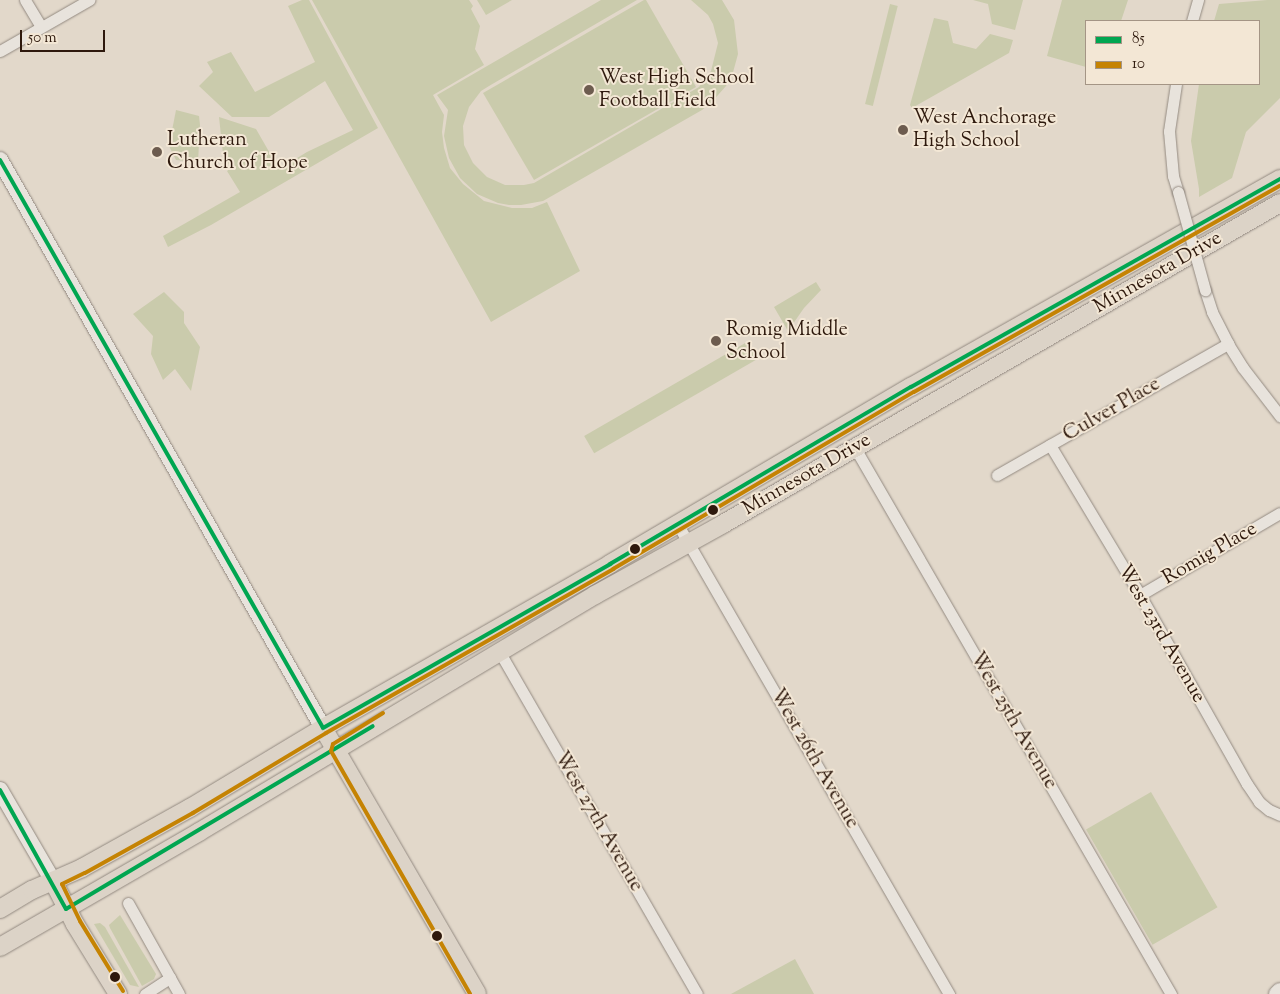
<!DOCTYPE html>
<html>
<head>
<meta charset="utf-8">
<style>
	body { margin:0 }
	#map { position:relative; width:1280px; height:994px; overflow:hidden; background:#e2d8ca; font-family:"Sorts Mill Goudy",serif }
	div>[style] { position:absolute }
	[style*='--x'] { left:calc(var(--x)*1px); top:calc(var(--y)*1px); width:calc(var(--w)*1px); rotate:calc(var(--a)*1deg) }
	.green>* { inset:0; background:#cacbac; transform-origin:0 0 }
	.roads { filter:drop-shadow(0 0 1px #938a81) drop-shadow(0 0 1px #938a81) }
	.street>* { height:11px; margin:-5.5px; padding:0 5.5px; transform-origin:5.5px; border-radius:5.5px; background:#e8e3dc }
	.secondary>* { height:16px; margin:-8px; padding:0 8px; transform-origin:8px; border-radius:8px; background:#e8e3dc }
	.primary>* { height:18px; margin:-9px; padding:0 9px; transform-origin:9px; border-radius:9px; background:#dcd3c7 }
	.bridges { filter:drop-shadow(0 0 1px #938a81) drop-shadow(0 0 1px #938a81) }
	.street-bridge>* { height:11px; margin:-5.5px; padding:0 5.5px; transform-origin:5.5px; border-radius:5.5px; background:#e8e3dc }
	.bus-1>* { height:4px; margin:-2px; padding:0 2px; transform-origin:2px; border-radius:2px; background:#00a651 }
	.bus-2>* { height:4px; margin:-2px; padding:0 2px; transform-origin:2px; border-radius:2px; background:#c58303 }
	.dots>* { width:14px; height:14px; translate:-50% -50%; box-sizing:border-box; border:2px solid #f3e7d5; border-radius:50% }
	span { translate:-50% -50%; white-space:nowrap; text-align:center; line-height:1.15; -webkit-text-stroke:4px #f3e7d5; paint-order:stroke }
	.poi-label { font-size:20px; color:#2e190d }
	.left { translate:0 -50%; text-align:left }
	.street-label { font-size:20px; color:#2e190d }
	.legend { position:absolute; left:1085px; top:20px; width:175px; height:65px; box-sizing:border-box; background:#f3e7d5; border:1px solid #a49585; margin:0; padding:6px 9px; list-style:none; font-size:15px; color:#2e190d }
	.legend li { display:flex; align-items:center; gap:10px; height:25px }
	.legend b { width:25px; border:1px solid #a49585 }
	.scale { position:absolute; left:20px; top:30px; width:85px; height:22px; box-sizing:border-box; border:2px solid #2e190d; border-top:0; padding-left:6px; font-size:15px; line-height:18px; white-space:nowrap; color:#2e190d; -webkit-text-stroke:4px #f3e7d5; paint-order:stroke }
</style>
</head>
<body>
<div id="map">
	<div class="green">
		<i style="clip-path:polygon(302px 0,309px 0,378px 128px,211px 225px,168px 247px,163px 236px,240px 192px,227px 171px,231px 168px,223px 154px,219px 117px,256px 129px,279px 169px,307px 152px,353px 130px,325px 81px,269px 117px,232px 117px,199px 86px,213px 72px,207px 62px,231px 52px,255px 92px,315px 62px,288px 6px)"></i>
		<i style="clip-path:polygon(312px 0,469px 0,473px 6px,471px 9px,480px 26px,475px 49px,484px 65px,433px 95px,444px 115px,442px 132px,444px 148px,450px 168px,463px 184px,484px 201px,512px 208px,532px 208px,547px 202px,580px 271px,491px 322px)"></i>
		<i style="clip-path:polygon(477px 0,512px 0,486px 15px)"></i>
		<i style="clip-path:polygon(601px 0,637px 0,489px 86px,481px 91px,469px 107px,463px 126px,464px 145px,473px 163px,487px 177px,505px 185px,524px 185px,534px 183px,699px 87px,711px 71px,718px 43px,713px 24px,708px 15px,691px 0,722px 0,734px 20px,738px 54px,732px 76px,726px 86px,711px 103px,702px 110px,543px 201px,521px 205px,509px 205px,498px 203px,477px 194px,460px 178px,449px 158px,444px 136px,448px 110px,437px 95px)"></i>
		<i style="clip-path:polygon(644px 0,646px 0,696px 87px,534px 180px,483px 93px)"></i>
		<i style="clip-path:polygon(973px 0,1023px 0,1015px 30px,992px 24px,988px 4px)"></i>
		<i style="clip-path:polygon(1062px 0,1128px 0,1121px 21px,1086px 21px,1086px 67px,1047px 56px)"></i>
		<i style="clip-path:polygon(1267px 0,1280px 0,1280px 98px,1246px 132px,1232px 178px,1199px 197px,1199px 189px,1191px 141px,1199px 84px,1259px 84px,1259px 21px,1214px 21px,1219px 4px)"></i>
		<i style="left:890px;top:4px;width:8px;height:103px;rotate:14deg"></i>
		<i style="clip-path:polygon(934px 18px,948px 21px,953px 43px,976px 49px,990px 34px,1013px 40px,1009px 53px,912px 108px,910px 105px)"></i>
		<i style="clip-path:polygon(176px 110px,199px 116px,200px 125px,198px 162px,176px 160px,169px 146px)"></i>
		<i style="clip-path:polygon(816px 282px,821px 290px,804px 308px,788px 331px,774px 307px)"></i>
		<i style="clip-path:polygon(164px 292px,184px 312px,184px 323px,200px 347px,191px 391px,175px 369px,163px 380px,151px 354px,153px 336px,133px 314px)"></i>
		<i style="left:747px;top:342px;width:20px;height:188px;rotate:60deg"></i>
		<i style="left:1151px;top:792px;width:133px;height:75px;rotate:60deg"></i>
		<i style="clip-path:polygon(120px 915px,156px 974px,154px 979px,142px 986px,110px 928px,109px 925px)"></i>
		<i style="clip-path:polygon(100px 923px,105px 927px,139px 987px,130px 985px,94px 924px)"></i>
		<i style="clip-path:polygon(795px 959px,814px 994px,731px 994px)"></i>
	</div>
	<div class="roads">
		<div class="street">
			<i style="--x:25;--y:0;--w:31;--a:59"></i>
			<i style="--x:1192;--y:21;--w:22;--a:-74"></i>
			<i style="--x:0;--y:51;--w:103;--a:-29.8"></i>
			<i style="--x:1176;--y:84;--w:48;--a:98.5"></i>
			<i style="--x:1169;--y:131;--w:45;--a:84.9"></i>
			<i style="--x:1173;--y:176;--w:17;--a:73"></i>
			<i style="--x:1205;--y:290;--w:23;--a:72"></i>
			<i style="--x:1212;--y:312;--w:36;--a:63"></i>
			<i style="--x:1228;--y:344;--w:28;--a:58"></i>
			<i style="--x:1243;--y:368;--w:61;--a:52.4"></i>
			<i style="--x:1050;--y:445;--w:175;--a:59"></i>
			<i style="--x:1140;--y:595;--w:217;--a:60.5"></i>
			<i style="--x:1247;--y:784;--w:22;--a:56"></i>
			<i style="--x:1259;--y:802;--w:13;--a:39"></i>
			<i style="--x:1269;--y:810;--w:12;--a:24"></i>
			<i style="--x:855;--y:448;--w:631;--a:59.94"></i>
			<i style="--x:997;--y:475;--w:266;--a:-29.6"></i>
			<i style="--x:678;--y:525;--w:542;--a:59.98"></i>
			<i style="--x:1140;--y:595;--w:162;--a:-30.4"></i>
			<i style="--x:499;--y:651;--w:396;--a:60"></i>
			<i style="--x:128;--y:903;--w:104;--a:60.7"></i>
			<i style="--x:145;--y:994;--w:30;--a:-33"></i>
		</div>
		<div class="secondary">
			<i style="--x:0;--y:160;--w:653;--a:60.37"></i>
			<i style="--x:0;--y:790;--w:105;--a:59.8"></i>
			<i style="--x:1277;--y:994;--w:4;--a:-45"></i>
		</div>
		<div class="primary">
			<i style="--x:323;--y:728;--w:307;--a:59.9"></i>
			<i style="--x:53;--y:881;--w:48;--a:62.9"></i>
			<i style="--x:75;--y:924;--w:82;--a:58.4"></i>
			<i style="--x:0;--y:909;--w:37;--a:-31"></i>
			<i style="--x:32;--y:890;--w:55;--a:-23.7"></i>
			<i style="--x:82;--y:868;--w:124;--a:-29.1"></i>
			<i style="--x:190;--y:808;--w:155;--a:-31"></i>
			<i style="--x:323;--y:728;--w:331;--a:-29.7"></i>
			<i style="--x:610;--y:564;--w:349;--a:-30.5"></i>
			<i style="--x:911;--y:387;--w:424;--a:-29.4"></i>
			<i style="--x:0;--y:947;--w:230;--a:-30"></i>
			<i style="--x:199;--y:832;--w:462;--a:-30.9"></i>
			<i style="--x:595;--y:595;--w:146;--a:-29"></i>
			<i style="--x:723;--y:524;--w:643;--a:-29.95"></i>
		</div>
	</div>
	<div class="bridges">
		<div class="street-bridge">
			<i style="--x:1178;--y:192;--w:102;--a:74.6"></i>
		</div>
	</div>
	<div class="bus-1">
		<i style="--x:0;--y:160;--w:653;--a:60.37"></i>
		<i style="--x:323;--y:728;--w:331;--a:-29.7"></i>
		<i style="--x:610;--y:564;--w:349;--a:-30.5"></i>
		<i style="--x:911;--y:387;--w:424;--a:-29.4"></i>
		<i style="--x:0;--y:790;--w:136;--a:61"></i>
		<i style="--x:66;--y:909;--w:357;--a:-30.8"></i>
	</div>
	<div class="bus-2">
		<i style="--x:383;--y:713;--w:59;--a:148.2"></i>
		<i style="--x:333;--y:744;--w:7;--a:106"></i>
		<i style="--x:331;--y:751;--w:280;--a:60.2"></i>
		<i style="--x:123;--y:991;--w:82;--a:-121.6"></i>
		<i style="--x:80;--y:921;--w:41;--a:-115.9"></i>
		<i style="--x:62;--y:884;--w:25;--a:-26"></i>
		<i style="--x:85;--y:873;--w:124;--a:-29.1"></i>
		<i style="--x:193;--y:813;--w:155;--a:-31"></i>
		<i style="--x:326;--y:733;--w:331;--a:-29.7"></i>
		<i style="--x:613;--y:569;--w:349;--a:-30.5"></i>
		<i style="--x:914;--y:392;--w:420;--a:-29.4"></i>
	</div>
	<div class="dots">
		<i style="left:589px;top:90px;background:#6d5c4f"></i>
		<i style="left:903px;top:130px;background:#6d5c4f"></i>
		<i style="left:157px;top:152px;background:#6d5c4f"></i>
		<i style="left:716px;top:341px;background:#6d5c4f"></i>
		<i style="left:713px;top:510px;background:#2e190d"></i>
		<i style="left:635px;top:549px;background:#2e190d"></i>
		<i style="left:437px;top:936px;background:#2e190d"></i>
		<i style="left:115px;top:977px;background:#2e190d"></i>
	</div>
	<div class="poi-label">
		<span class="left" style="left:599px;top:90px">West High School<br>Football Field</span>
		<span class="left" style="left:913px;top:130px">West Anchorage<br>High School</span>
		<span class="left" style="left:167px;top:152px">Lutheran<br>Church of Hope</span>
		<span class="left" style="left:726px;top:342px">Romig Middle<br>School</span>
	</div>
	<div class="street-label">
		<span style="left:1158px;top:273px;rotate:-30deg">Minnesota Drive</span>
		<span style="left:1112px;top:410px;rotate:-30deg">Culver Place</span>
		<span style="left:807px;top:475px;rotate:-30deg">Minnesota Drive</span>
		<span style="left:1210px;top:554px;rotate:-30deg">Romig Place</span>
		<span style="left:1161px;top:634px;rotate:60deg">West 23rd Avenue</span>
		<span style="left:1013px;top:721px;rotate:60deg">West 25th Avenue</span>
		<span style="left:814px;top:759px;rotate:60deg">West 26th Avenue</span>
		<span style="left:598px;top:822px;rotate:60deg">West 27th Avenue</span>
	</div>
	<ul class="legend">
	<li><b style="height:6px;background:#00a651"></b>85</li>
	<li><b style="height:6px;background:#c58303"></b>10</li>
	</ul>
	<div class="scale">50 m</div>
</div>
</body>
</html>
